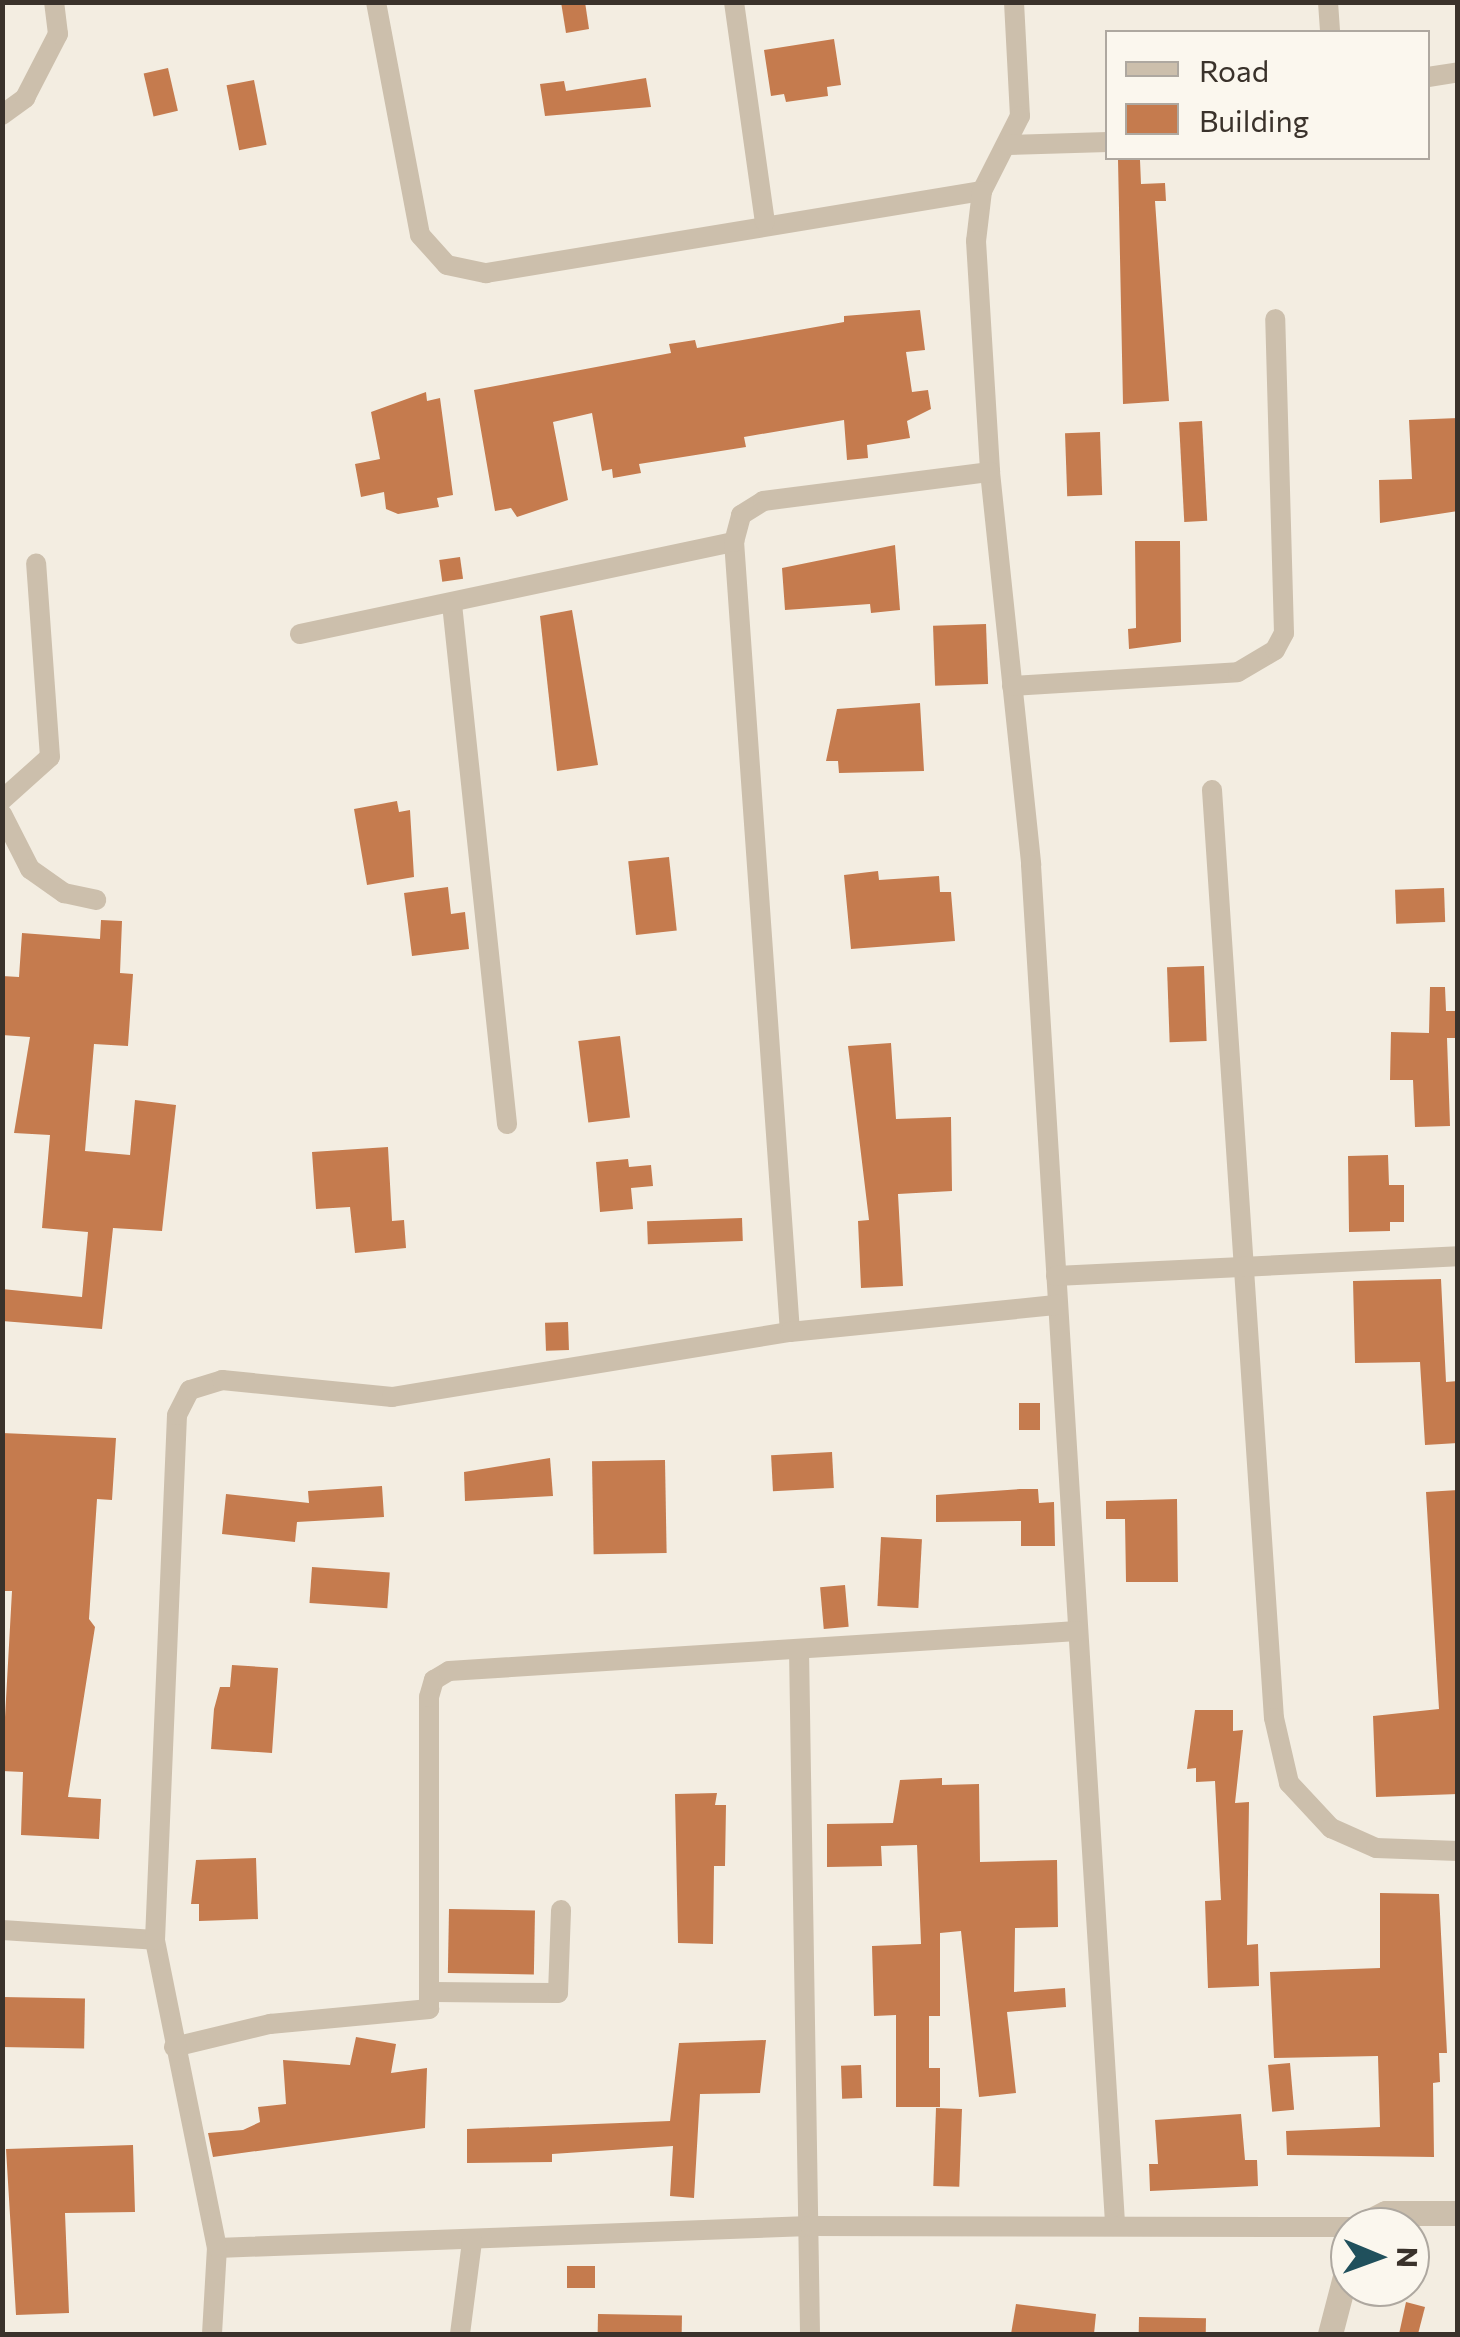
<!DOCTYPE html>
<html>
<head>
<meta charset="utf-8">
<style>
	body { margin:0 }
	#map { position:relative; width:1460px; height:2337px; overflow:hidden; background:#f3ede1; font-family:Commissioner,sans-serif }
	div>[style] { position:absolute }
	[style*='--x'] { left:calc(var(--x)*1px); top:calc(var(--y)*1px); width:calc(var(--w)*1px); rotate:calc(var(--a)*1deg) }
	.building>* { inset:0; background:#c57b4e; transform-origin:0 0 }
	.minor>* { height:20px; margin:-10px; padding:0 10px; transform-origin:10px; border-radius:10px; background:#ccbfac }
	.tertiary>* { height:25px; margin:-12.5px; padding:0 12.5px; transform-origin:12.5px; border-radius:12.5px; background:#ccbfac }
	span { translate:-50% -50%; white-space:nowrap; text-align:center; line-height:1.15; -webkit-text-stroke:10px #fbf7ee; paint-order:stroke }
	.frame { position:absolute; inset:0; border:5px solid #3a322b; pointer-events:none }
	.legend { position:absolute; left:1105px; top:30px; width:325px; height:130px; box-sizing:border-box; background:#fbf7ee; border:2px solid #aea8a0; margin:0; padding:12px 18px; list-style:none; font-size:30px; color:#3a322b }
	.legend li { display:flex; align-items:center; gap:20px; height:50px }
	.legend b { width:50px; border:2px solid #aea8a0 }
	.north { position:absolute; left:1330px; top:2207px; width:100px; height:100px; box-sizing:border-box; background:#fbf7ee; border:2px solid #aea8a0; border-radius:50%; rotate:91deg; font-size:28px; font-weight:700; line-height:40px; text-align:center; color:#3a322b }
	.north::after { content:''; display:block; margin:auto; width:35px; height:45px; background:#20505c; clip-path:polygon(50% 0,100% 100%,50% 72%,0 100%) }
</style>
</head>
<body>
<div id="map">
	<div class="building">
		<i style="clip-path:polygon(561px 2px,585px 2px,589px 29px,566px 33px)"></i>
		<i style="clip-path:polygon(834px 39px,841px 85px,827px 87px,828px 96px,786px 102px,784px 94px,771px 96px,764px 50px)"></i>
		<i style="left:168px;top:68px;width:44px;height:25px;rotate:77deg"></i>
		<i style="clip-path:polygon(646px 78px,651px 107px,545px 116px,540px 84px,564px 81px,566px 91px)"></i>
		<i style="left:254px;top:80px;width:66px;height:28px;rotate:79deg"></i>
		<i style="clip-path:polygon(1118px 160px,1140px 160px,1141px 184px,1165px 183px,1166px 201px,1155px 201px,1169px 401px,1123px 404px)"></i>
		<i style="clip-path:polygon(920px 310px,925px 350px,906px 352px,912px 392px,928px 390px,931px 409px,907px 421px,910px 438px,867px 445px,868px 458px,847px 460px,844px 420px,744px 437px,746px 447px,639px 464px,641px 473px,613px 478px,612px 469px,602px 471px,592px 413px,553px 422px,568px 500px,517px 517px,511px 508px,495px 511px,474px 390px,671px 353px,669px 344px,695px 340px,697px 348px,844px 322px,844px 316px)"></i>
		<i style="clip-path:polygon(426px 392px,427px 401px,440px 398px,453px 495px,437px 498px,439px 507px,398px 514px,386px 509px,384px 492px,361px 497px,355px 464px,380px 459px,371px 412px)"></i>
		<i style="clip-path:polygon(1458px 418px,1458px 511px,1380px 523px,1379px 480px,1412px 479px,1409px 420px)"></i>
		<i style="left:1202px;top:421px;width:100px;height:23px;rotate:87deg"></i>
		<i style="left:1100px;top:432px;width:63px;height:35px;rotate:88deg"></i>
		<i style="clip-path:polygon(1135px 541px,1180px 541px,1181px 642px,1129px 649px,1128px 629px,1136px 628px)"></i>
		<i style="clip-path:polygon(895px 545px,900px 610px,871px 613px,870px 604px,785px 610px,782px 568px)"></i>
		<i style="left:460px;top:557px;width:22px;height:21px;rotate:82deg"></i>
		<i style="clip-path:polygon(572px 610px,598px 765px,557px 771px,540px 616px)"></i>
		<i style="left:986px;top:624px;width:60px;height:53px;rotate:88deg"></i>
		<i style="clip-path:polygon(920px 703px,924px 771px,839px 773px,838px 761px,826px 761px,837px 709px)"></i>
		<i style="clip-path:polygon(397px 801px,399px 812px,410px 810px,414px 877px,367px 885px,354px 809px)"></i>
		<i style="left:669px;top:857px;width:74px;height:41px;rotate:84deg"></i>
		<i style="clip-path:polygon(878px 871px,879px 880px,939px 876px,940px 892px,951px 892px,955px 941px,851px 949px,844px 875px)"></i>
		<i style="clip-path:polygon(448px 887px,451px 914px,465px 912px,469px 949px,412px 956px,404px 893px)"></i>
		<i style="left:1444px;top:888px;width:34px;height:49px;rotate:88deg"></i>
		<i style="clip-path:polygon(101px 920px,122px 921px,120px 973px,133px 974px,128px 1046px,94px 1044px,85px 1151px,130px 1155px,135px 1100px,176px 1105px,162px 1231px,113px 1228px,102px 1329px,2px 1321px,2px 1289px,82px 1297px,88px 1232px,42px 1228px,50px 1135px,14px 1133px,30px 1037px,2px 1035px,2px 976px,19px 977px,22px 933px,100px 939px)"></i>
		<i style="left:1204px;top:966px;width:75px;height:37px;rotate:88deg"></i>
		<i style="clip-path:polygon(1430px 987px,1445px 987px,1446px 1011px,1458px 1011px,1458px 1038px,1447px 1038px,1450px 1126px,1415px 1127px,1413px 1080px,1390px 1080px,1391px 1032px,1429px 1033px)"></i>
		<i style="left:620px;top:1036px;width:82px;height:42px;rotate:83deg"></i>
		<i style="clip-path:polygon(891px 1043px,896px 1119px,951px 1117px,952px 1191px,898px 1194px,903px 1286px,861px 1288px,858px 1221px,869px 1220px,848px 1046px)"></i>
		<i style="clip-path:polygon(388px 1147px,392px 1221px,404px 1220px,406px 1248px,355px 1253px,350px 1207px,316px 1209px,312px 1152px)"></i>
		<i style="clip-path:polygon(1388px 1155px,1389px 1185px,1404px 1185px,1404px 1222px,1390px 1222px,1390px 1231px,1349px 1232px,1348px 1156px)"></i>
		<i style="clip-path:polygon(628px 1159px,629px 1167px,651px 1165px,653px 1186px,631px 1188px,633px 1209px,600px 1212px,596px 1162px)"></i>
		<i style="left:742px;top:1218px;width:23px;height:95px;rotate:88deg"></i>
		<i style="clip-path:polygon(1441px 1279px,1446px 1382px,1458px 1381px,1458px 1443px,1425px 1445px,1420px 1362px,1355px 1363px,1353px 1281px)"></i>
		<i style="left:568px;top:1322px;width:28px;height:23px;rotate:88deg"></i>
		<i style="left:1019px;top:1403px;width:21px;height:27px"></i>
		<i style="clip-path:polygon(2px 1433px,116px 1438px,112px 1500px,97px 1499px,89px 1619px,95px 1627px,68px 1797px,101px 1799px,99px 1839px,21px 1835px,23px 1772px,2px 1771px,12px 1591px,2px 1591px)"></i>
		<i style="left:832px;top:1452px;width:36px;height:61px;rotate:87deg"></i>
		<i style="clip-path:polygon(550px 1458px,553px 1496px,465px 1501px,464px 1472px)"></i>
		<i style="left:665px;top:1460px;width:93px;height:73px;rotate:89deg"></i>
		<i style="clip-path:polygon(382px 1486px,384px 1517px,297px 1522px,295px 1542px,222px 1534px,226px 1494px,309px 1503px,308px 1491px)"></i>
		<i style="clip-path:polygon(1020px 1489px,1038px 1489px,1039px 1503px,1054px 1502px,1055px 1546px,1021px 1546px,1021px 1521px,936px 1522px,936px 1495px)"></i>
		<i style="clip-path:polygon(1458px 1490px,1458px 1794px,1376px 1797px,1373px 1716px,1439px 1709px,1426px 1492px)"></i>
		<i style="clip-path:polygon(1177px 1499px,1178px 1582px,1126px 1582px,1125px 1519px,1106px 1519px,1106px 1501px)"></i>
		<i style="left:881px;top:1537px;width:41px;height:69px;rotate:3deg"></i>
		<i style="left:312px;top:1567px;width:78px;height:36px;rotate:4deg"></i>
		<i style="left:845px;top:1585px;width:42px;height:25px;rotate:85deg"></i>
		<i style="clip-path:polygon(232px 1665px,278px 1668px,272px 1753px,211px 1749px,214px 1709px,220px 1687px,230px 1687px)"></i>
		<i style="clip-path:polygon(1195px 1710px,1233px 1710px,1233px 1731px,1243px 1730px,1235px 1803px,1249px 1802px,1247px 1945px,1258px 1944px,1259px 1986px,1208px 1988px,1205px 1901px,1221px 1900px,1215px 1781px,1196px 1782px,1196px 1768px,1187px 1769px)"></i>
		<i style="clip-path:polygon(942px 1778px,942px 1785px,979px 1784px,980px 1862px,1057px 1860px,1058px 1927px,1015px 1928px,1014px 1992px,1065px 1988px,1066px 2007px,1007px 2012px,1016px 2093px,979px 2097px,961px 1931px,940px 1933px,940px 2016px,929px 2016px,929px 2068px,940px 2068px,940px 2107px,896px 2107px,896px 2015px,874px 2016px,872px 1946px,921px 1944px,917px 1845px,881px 1846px,882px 1866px,827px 1867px,827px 1824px,893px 1823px,900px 1780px)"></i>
		<i style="clip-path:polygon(717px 1793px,715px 1805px,726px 1805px,725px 1866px,714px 1866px,713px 1944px,678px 1943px,675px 1794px)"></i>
		<i style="clip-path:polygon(256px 1858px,258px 1919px,199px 1921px,199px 1904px,191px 1904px,196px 1860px)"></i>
		<i style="clip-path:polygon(1380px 1893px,1439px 1894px,1447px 2053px,1439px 2053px,1440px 2082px,1433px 2083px,1434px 2157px,1287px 2155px,1286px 2131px,1380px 2127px,1378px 2056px,1274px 2058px,1270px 1972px,1380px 1968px)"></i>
		<i style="left:449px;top:1909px;width:86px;height:64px;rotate:1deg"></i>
		<i style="left:2px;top:1997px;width:83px;height:50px;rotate:1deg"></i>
		<i style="clip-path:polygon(356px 2037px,396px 2044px,391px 2073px,427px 2068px,425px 2128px,213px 2157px,208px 2133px,243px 2130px,260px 2122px,258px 2107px,286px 2104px,283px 2060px,350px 2065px)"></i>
		<i style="clip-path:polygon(766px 2040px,760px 2093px,700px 2094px,694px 2198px,670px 2196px,673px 2146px,552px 2154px,552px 2162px,467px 2163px,467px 2129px,670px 2121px,679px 2043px)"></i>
		<i style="left:1290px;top:2063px;width:47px;height:22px;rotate:85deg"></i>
		<i style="left:861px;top:2065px;width:33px;height:20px;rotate:88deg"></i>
		<i style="left:936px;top:2108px;width:26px;height:78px;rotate:2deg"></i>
		<i style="clip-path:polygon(1241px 2114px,1245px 2160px,1257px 2160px,1258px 2186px,1150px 2191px,1149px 2164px,1158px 2164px,1155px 2120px)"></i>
		<i style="clip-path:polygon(133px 2145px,135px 2212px,65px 2213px,69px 2313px,16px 2315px,6px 2149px)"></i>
		<i style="left:567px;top:2266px;width:28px;height:22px"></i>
		<i style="clip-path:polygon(1406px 2302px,1425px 2307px,1418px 2334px,1399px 2334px)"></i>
		<i style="clip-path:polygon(1016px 2304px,1096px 2314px,1094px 2334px,1011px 2334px)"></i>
		<i style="left:598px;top:2314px;width:84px;height:20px;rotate:1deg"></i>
		<i style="left:1139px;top:2317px;width:67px;height:17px;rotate:1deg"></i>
	</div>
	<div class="minor">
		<i style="--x:376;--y:2;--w:237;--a:79.3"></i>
		<i style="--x:420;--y:235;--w:40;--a:48"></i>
		<i style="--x:447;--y:265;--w:40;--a:12"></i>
		<i style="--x:486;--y:273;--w:503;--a:-9.39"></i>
		<i style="--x:734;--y:2;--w:222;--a:82"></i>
		<i style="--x:1014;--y:2;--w:114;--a:87"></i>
		<i style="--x:1020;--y:116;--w:84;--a:116.9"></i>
		<i style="--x:982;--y:191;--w:50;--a:96.8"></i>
		<i style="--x:976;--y:241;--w:231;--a:86.5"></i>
		<i style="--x:990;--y:472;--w:395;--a:84"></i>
		<i style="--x:1031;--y:865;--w:1361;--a:86.46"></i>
		<i style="--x:1328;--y:2;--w:30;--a:86"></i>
		<i style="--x:1428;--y:77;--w:30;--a:-9"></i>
		<i style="--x:2;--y:115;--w:29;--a:-36"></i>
		<i style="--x:25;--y:98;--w:72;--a:-62.7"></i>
		<i style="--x:58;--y:34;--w:32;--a:-97"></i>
		<i style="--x:1008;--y:145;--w:100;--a:-1.7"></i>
		<i style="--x:452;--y:604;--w:523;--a:83.96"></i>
		<i style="--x:300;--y:634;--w:444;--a:-12"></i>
		<i style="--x:1012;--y:686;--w:226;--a:-3.5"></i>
		<i style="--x:1238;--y:672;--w:43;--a:-30.7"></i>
		<i style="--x:1275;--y:650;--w:19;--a:-62"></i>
		<i style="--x:1284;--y:633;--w:314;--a:-91.6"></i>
		<i style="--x:1212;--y:790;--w:930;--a:86.18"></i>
		<i style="--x:1274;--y:1718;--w:67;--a:77"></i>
		<i style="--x:1289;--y:1783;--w:62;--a:47"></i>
		<i style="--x:1331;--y:1828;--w:49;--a:24"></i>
		<i style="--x:1376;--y:1848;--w:82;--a:2.1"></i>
		<i style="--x:2;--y:800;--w:64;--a:-41.9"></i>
		<i style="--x:50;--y:757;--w:194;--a:-94.1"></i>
		<i style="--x:2;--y:814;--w:62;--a:63"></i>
		<i style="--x:30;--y:869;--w:42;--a:35.2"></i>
		<i style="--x:64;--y:893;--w:33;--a:12"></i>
		<i style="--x:1056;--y:1276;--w:402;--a:-2.8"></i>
		<i style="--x:790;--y:1332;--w:792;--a:-94.05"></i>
		<i style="--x:734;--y:542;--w:28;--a:-75"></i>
		<i style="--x:741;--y:515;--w:26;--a:-32"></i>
		<i style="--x:763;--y:501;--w:229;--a:-7.3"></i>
		<i style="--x:799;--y:1649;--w:685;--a:89.08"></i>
		<i style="--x:2;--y:1930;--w:153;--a:3.7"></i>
		<i style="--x:434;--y:1992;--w:124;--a:0.5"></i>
		<i style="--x:558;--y:1993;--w:83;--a:-87.9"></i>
		<i style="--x:174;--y:2047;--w:99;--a:-13.5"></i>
		<i style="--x:270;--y:2024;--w:160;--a:-5.4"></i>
		<i style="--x:429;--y:2009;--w:312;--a:-90"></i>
		<i style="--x:429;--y:1697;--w:18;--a:-74"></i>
		<i style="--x:434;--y:1680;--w:17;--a:-31"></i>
		<i style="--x:449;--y:1671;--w:629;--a:-3.64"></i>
		<i style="--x:217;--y:2248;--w:593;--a:-2.12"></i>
		<i style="--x:810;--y:2226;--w:540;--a:0.11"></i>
		<i style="--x:212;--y:2334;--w:86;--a:-86.7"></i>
		<i style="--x:217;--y:2248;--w:314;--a:-101.4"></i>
		<i style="--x:155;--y:1940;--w:525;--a:-87.6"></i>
		<i style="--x:177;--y:1415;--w:28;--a:-63"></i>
		<i style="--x:190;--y:1390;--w:34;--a:-17"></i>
		<i style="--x:222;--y:1380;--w:171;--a:5.7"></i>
		<i style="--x:392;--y:1397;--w:403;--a:-9.3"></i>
		<i style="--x:790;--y:1332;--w:269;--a:-5.8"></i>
		<i style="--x:460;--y:2334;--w:94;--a:-82.6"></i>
	</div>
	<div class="tertiary">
		<i style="--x:1358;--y:2227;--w:31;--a:-27"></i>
		<i style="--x:1386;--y:2213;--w:72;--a:0"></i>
		<i style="--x:1330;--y:2334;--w:80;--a:-75.4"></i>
	</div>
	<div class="frame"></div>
	<ul class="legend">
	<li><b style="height:12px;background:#ccbfac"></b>Road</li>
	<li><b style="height:28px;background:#c57b4e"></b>Building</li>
	</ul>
	<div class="north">N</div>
</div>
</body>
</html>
